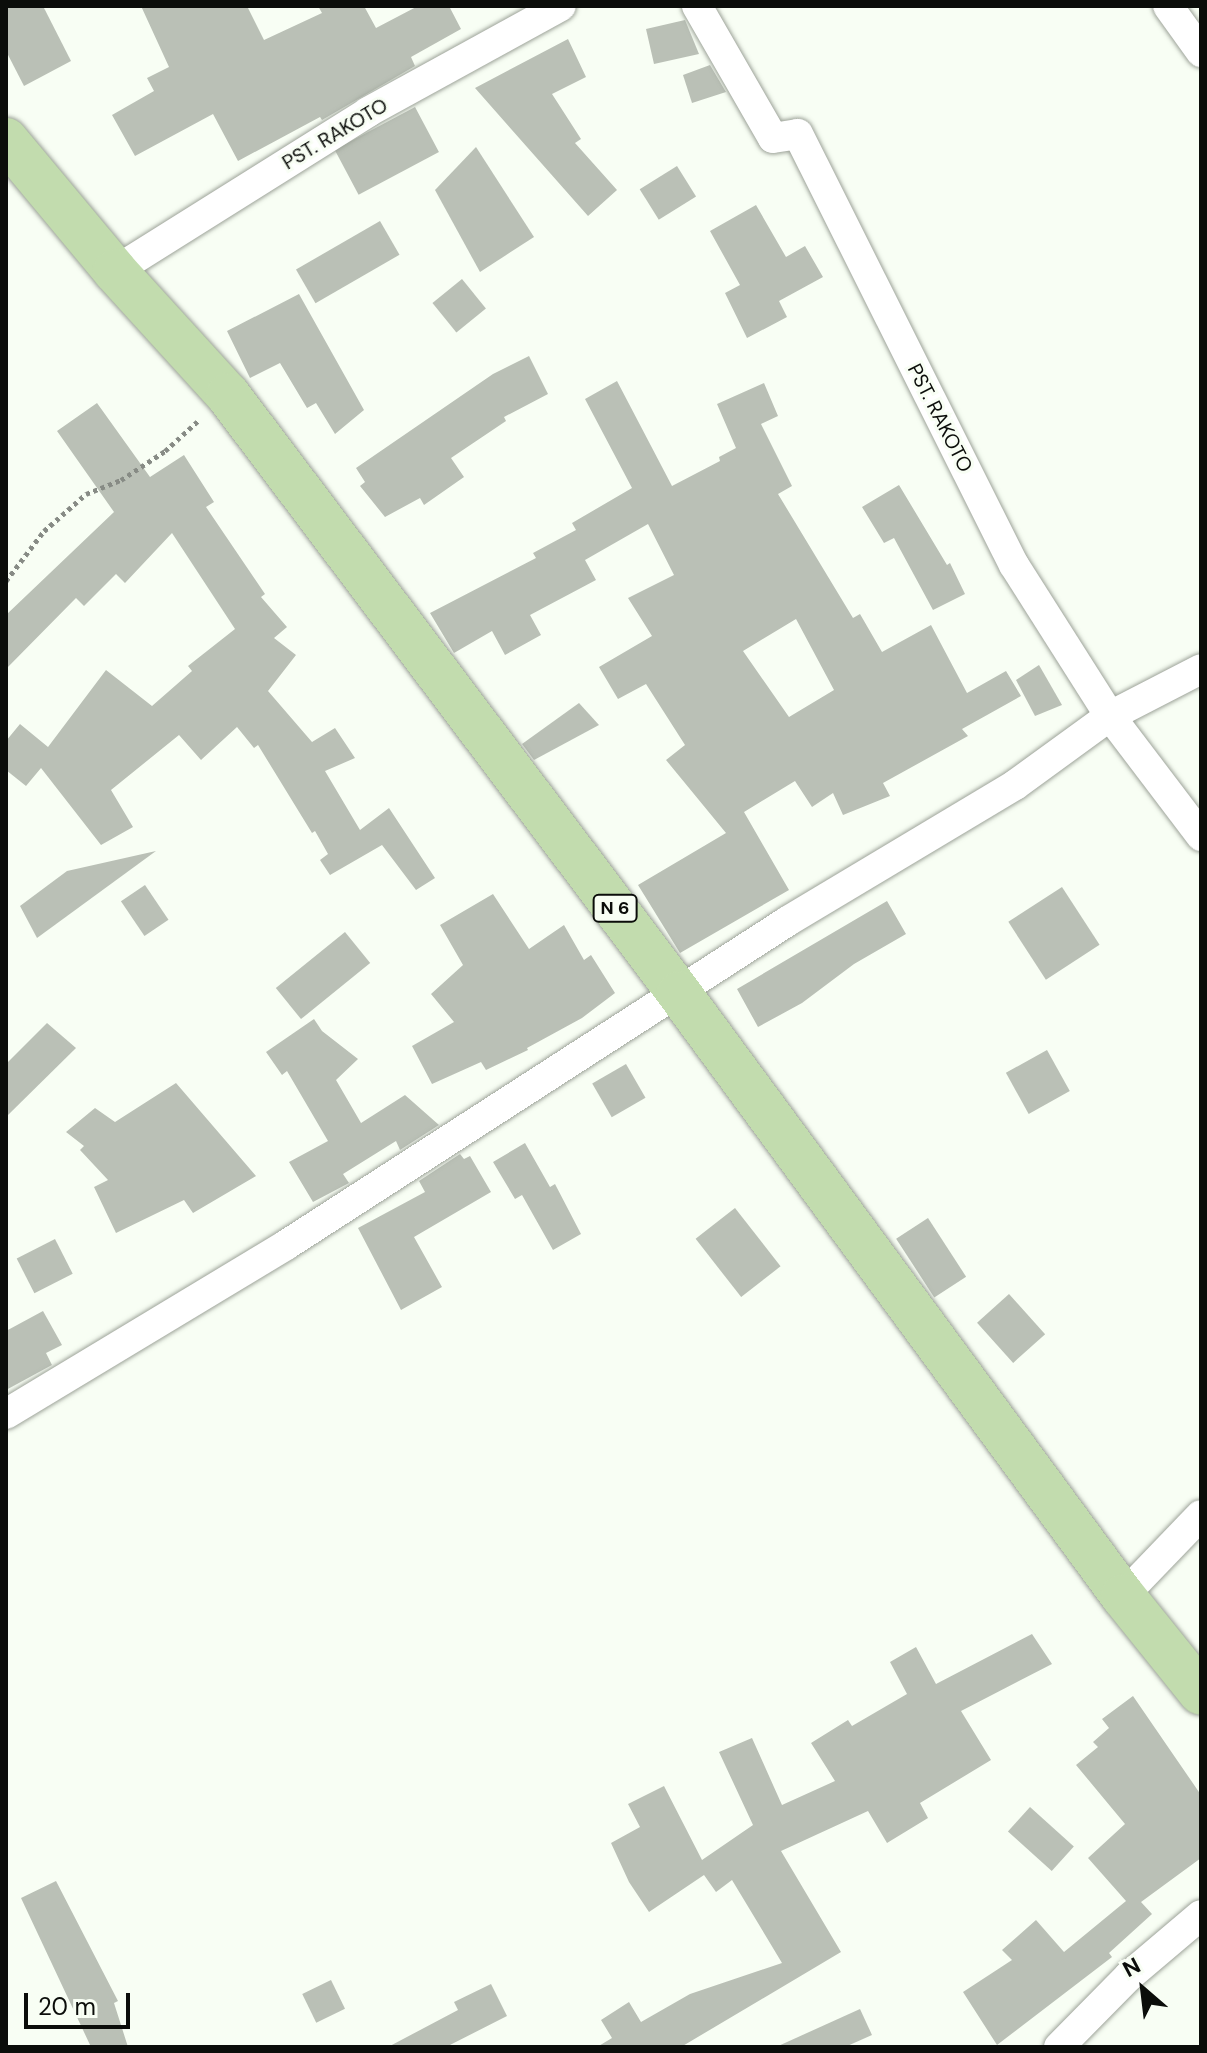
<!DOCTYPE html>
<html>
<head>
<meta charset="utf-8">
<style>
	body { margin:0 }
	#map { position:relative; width:1207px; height:2053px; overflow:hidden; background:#f8fef4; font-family:"DM Sans",sans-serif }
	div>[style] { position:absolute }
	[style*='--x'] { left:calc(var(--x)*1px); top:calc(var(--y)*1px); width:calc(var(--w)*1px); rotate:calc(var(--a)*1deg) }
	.building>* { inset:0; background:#bac0b6; transform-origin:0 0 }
	.path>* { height:5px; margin-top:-2.5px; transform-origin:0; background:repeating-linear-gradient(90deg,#878b85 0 4px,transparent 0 8px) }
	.roads { filter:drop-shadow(0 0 2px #9da399) drop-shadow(0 0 2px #9da399) }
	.minor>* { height:30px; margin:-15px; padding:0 15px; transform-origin:15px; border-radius:15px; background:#fff }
	.primary>* { height:44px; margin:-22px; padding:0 22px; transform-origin:22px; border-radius:22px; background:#c2dcae }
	span { translate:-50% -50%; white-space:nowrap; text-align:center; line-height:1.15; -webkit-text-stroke:6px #f8fef4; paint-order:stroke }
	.shield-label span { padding:2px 6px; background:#f8fef4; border:2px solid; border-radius:6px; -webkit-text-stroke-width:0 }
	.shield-label { font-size:18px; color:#0b0d0a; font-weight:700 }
	.street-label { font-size:20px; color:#0b0d0a }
	.frame { position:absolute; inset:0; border:8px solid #0b0d0a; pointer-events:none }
	.north { position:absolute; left:1103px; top:1949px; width:80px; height:80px; -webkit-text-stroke:6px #f8fef4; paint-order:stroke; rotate:332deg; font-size:22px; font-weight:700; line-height:32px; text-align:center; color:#0b0d0a }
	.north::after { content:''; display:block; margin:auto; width:28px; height:36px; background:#0b0d0a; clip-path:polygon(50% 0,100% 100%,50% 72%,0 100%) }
	.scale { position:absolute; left:24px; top:1993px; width:106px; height:36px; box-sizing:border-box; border:4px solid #0b0d0a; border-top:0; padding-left:10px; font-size:24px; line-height:28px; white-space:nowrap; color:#0b0d0a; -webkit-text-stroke:6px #f8fef4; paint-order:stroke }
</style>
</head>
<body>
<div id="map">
	<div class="building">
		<i style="clip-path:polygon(6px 6px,43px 6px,71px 61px,24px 86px,6px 51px)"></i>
		<i style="clip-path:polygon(141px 6px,247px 6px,264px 40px,322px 13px,318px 6px,364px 6px,376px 28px,418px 6px,449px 6px,461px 29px,411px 57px,415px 66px,322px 120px,320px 117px,238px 161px,213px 114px,135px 156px,112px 115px,154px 91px,147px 78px,169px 67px)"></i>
		<i style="clip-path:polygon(685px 20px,699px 54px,654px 64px,646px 29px)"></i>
		<i style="clip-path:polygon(568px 39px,586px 77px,552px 94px,581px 139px,575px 143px,617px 190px,588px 216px,475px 88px)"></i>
		<i style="clip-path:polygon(710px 65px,726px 92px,692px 103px,683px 75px)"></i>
		<i style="left:415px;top:107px;width:51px;height:91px;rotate:62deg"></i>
		<i style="clip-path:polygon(476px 147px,534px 237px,480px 272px,435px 190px)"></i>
		<i style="left:677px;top:166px;width:36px;height:44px;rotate:58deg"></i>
		<i style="clip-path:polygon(756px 205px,786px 257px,805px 246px,823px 277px,779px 301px,787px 317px,747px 338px,725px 293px,740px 285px,710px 231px)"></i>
		<i style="left:380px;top:221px;width:39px;height:97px;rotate:60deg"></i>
		<i style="left:462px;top:279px;width:38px;height:38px;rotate:51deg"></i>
		<i style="clip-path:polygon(299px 294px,364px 410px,335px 434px,316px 403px,307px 408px,280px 363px,250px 378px,227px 331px)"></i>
		<i style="clip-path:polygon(529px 356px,548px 394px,504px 417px,506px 421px,451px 458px,464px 477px,424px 505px,420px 498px,385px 517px,360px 486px,365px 482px,356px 468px,493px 374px)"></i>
		<i style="clip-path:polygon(evenodd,617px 381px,672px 486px,720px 461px,719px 457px,736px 448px,717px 404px,764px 383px,778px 416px,761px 424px,792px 486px,778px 494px,853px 618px,860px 614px,882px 652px,931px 625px,967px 693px,1006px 671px,1021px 696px,962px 729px,968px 736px,883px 783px,890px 796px,843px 815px,833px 793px,812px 807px,795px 781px,744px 812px,789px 890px,680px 953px,638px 885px,726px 833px,666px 760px,685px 745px,646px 684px,618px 699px,599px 667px,652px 636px,628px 598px,674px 575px,648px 524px,585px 560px,596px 580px,530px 615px,541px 635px,505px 655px,492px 631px,454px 653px,430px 613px,536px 558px,533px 553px,576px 530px,572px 523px,632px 488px,585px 399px,617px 381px,796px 619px,834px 690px,789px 717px,743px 651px,796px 619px)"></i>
		<i style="clip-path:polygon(97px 403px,150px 477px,184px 455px,214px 502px,206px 507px,265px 594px,261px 597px,287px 627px,274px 638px,296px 655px,268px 691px,312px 742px,335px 728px,355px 758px,325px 771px,360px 830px,389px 808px,435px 878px,416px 890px,382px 845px,330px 875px,320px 860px,328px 854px,315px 831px,312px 833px,258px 745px,254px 748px,237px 727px,201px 760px,179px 735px,111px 790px,133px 827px,101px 845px,41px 768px,26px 786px,6px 770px,6px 741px,20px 724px,48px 747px,106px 670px,152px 706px,192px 671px,188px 666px,235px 629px,172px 533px,125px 583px,116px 574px,84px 606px,76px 598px,6px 669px,6px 615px,114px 512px,57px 431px)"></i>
		<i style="clip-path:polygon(899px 485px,947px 565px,950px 563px,965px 594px,933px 610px,894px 538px,884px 543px,862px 507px)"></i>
		<i style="clip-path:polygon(1039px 665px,1062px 705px,1035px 716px,1016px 680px)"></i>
		<i style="clip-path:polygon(579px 703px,599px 725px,534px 760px,522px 744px)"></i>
		<i style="clip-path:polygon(156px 851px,37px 938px,20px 906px,67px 871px)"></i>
		<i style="left:145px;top:885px;width:42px;height:29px;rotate:56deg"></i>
		<i style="left:1062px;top:887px;width:69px;height:64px;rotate:57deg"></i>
		<i style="clip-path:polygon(493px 894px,529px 949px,564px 925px,584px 960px,591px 955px,615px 993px,582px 1018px,527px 1048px,528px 1050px,486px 1070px,481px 1062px,432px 1084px,412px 1046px,454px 1022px,431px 994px,463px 965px,440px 925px)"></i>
		<i style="clip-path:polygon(887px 901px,906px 934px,854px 964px,802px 1003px,758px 1027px,737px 989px)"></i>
		<i style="left:345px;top:932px;width:40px;height:89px;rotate:51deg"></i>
		<i style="clip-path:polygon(314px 1019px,322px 1031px,358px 1059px,336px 1080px,361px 1123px,405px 1095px,439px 1125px,400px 1150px,396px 1141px,343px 1174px,349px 1183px,313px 1202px,289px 1162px,328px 1141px,287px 1071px,282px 1075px,266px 1052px)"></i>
		<i style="clip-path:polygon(47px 1023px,76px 1048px,6px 1117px,6px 1064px)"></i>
		<i style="left:1047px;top:1050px;width:47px;height:47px;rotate:61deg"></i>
		<i style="left:626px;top:1064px;width:39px;height:39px;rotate:60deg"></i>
		<i style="clip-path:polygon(176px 1083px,256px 1176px,193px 1213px,184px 1200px,116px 1233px,94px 1187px,108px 1180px,80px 1150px,84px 1146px,66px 1132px,95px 1108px,115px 1122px)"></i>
		<i style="clip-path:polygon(525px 1143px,550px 1187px,555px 1184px,581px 1234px,553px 1250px,522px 1195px,515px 1199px,493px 1162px)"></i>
		<i style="clip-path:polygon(460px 1154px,464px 1159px,470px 1156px,491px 1192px,414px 1237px,442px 1287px,401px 1310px,358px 1228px,425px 1192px,419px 1181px)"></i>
		<i style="left:735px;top:1208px;width:74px;height:50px;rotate:52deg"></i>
		<i style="left:928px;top:1218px;width:70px;height:38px;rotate:57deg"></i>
		<i style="left:55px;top:1239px;width:39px;height:43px;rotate:63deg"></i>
		<i style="left:1009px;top:1294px;width:54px;height:43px;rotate:48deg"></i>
		<i style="clip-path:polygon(43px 1311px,62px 1345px,46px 1353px,52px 1365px,6px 1390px,6px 1331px)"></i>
		<i style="clip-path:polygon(1032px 1634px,1052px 1664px,961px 1711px,991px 1760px,920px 1803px,928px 1818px,887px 1843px,868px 1811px,781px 1851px,841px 1952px,681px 2047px,597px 2047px,612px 2038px,601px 2020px,629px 2002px,641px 2022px,690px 1994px,782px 1963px,732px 1880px,716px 1892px,704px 1875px,649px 1912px,629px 1882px,611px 1843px,640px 1827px,628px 1804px,664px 1786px,702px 1860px,753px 1825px,719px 1752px,752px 1738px,782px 1805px,835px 1781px,811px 1743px,848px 1720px,852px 1726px,907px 1694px,890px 1662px,916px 1647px,936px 1684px)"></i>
		<i style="clip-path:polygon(1133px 1696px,1201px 1795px,1201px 1858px,1141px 1902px,1152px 1914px,1109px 1953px,1112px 1957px,997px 2045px,963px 1992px,1012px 1960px,1002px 1950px,1036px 1920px,1064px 1952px,1126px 1901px,1088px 1858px,1125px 1824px,1076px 1765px,1098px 1747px,1093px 1742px,1109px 1728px,1102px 1719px)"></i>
		<i style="left:1030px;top:1807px;width:59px;height:33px;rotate:42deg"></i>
		<i style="clip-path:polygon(56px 1881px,118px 2001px,114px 2003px,128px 2047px,91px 2047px,21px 1898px)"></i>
		<i style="left:331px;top:1980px;width:32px;height:32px;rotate:64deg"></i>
		<i style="clip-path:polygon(491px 1984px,507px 2016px,446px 2047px,388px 2047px,458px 2010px,454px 2002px)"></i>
		<i style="clip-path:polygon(860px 2009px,872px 2035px,845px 2047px,776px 2047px)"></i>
	</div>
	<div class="path">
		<i style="--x:6;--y:581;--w:63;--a:-52.8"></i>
		<i style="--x:44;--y:531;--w:56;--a:-41.4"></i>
		<i style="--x:86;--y:494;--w:38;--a:-22"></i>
		<i style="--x:121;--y:480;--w:53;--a:-33.4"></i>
		<i style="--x:165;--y:451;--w:46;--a:-42.4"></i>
	</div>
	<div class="roads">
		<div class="minor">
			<i style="--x:697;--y:6;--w:152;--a:60.1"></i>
			<i style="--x:773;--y:138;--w:25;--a:-9"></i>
			<i style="--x:798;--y:134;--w:482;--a:63.4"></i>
			<i style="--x:1014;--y:565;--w:179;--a:57.6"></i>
			<i style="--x:1110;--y:716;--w:151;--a:52.8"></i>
			<i style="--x:1168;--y:6;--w:57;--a:54.3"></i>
			<i style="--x:115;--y:271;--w:299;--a:-32.1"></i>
			<i style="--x:368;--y:112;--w:220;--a:-28.8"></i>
			<i style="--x:6;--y:1414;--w:327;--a:-31.1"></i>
			<i style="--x:286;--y:1245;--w:597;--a:-32.84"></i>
			<i style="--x:788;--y:921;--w:265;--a:-30.9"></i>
			<i style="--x:1015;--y:785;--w:117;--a:-36"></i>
			<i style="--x:1110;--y:716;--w:102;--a:-27.3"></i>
			<i style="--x:1123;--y:1596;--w:112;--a:-46.1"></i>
			<i style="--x:1059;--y:2047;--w:100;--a:-45.4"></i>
			<i style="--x:1129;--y:1976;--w:94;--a:-40.3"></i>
		</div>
		<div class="primary">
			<i style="--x:6;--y:140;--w:170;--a:50.2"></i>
			<i style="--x:115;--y:271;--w:168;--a:47.7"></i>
			<i style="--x:228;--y:395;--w:749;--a:52.98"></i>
			<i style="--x:679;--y:993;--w:749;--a:53.64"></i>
			<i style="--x:1123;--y:1596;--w:124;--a:51.2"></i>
		</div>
	</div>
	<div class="shield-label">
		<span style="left:615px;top:908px">N 6</span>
	</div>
	<div class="street-label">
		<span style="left:335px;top:134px;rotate:-31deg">PST. RAKOTO</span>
		<span style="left:940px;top:418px;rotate:63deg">PST. RAKOTO</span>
	</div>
	<div class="frame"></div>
	<div class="north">N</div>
	<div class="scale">20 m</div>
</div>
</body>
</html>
